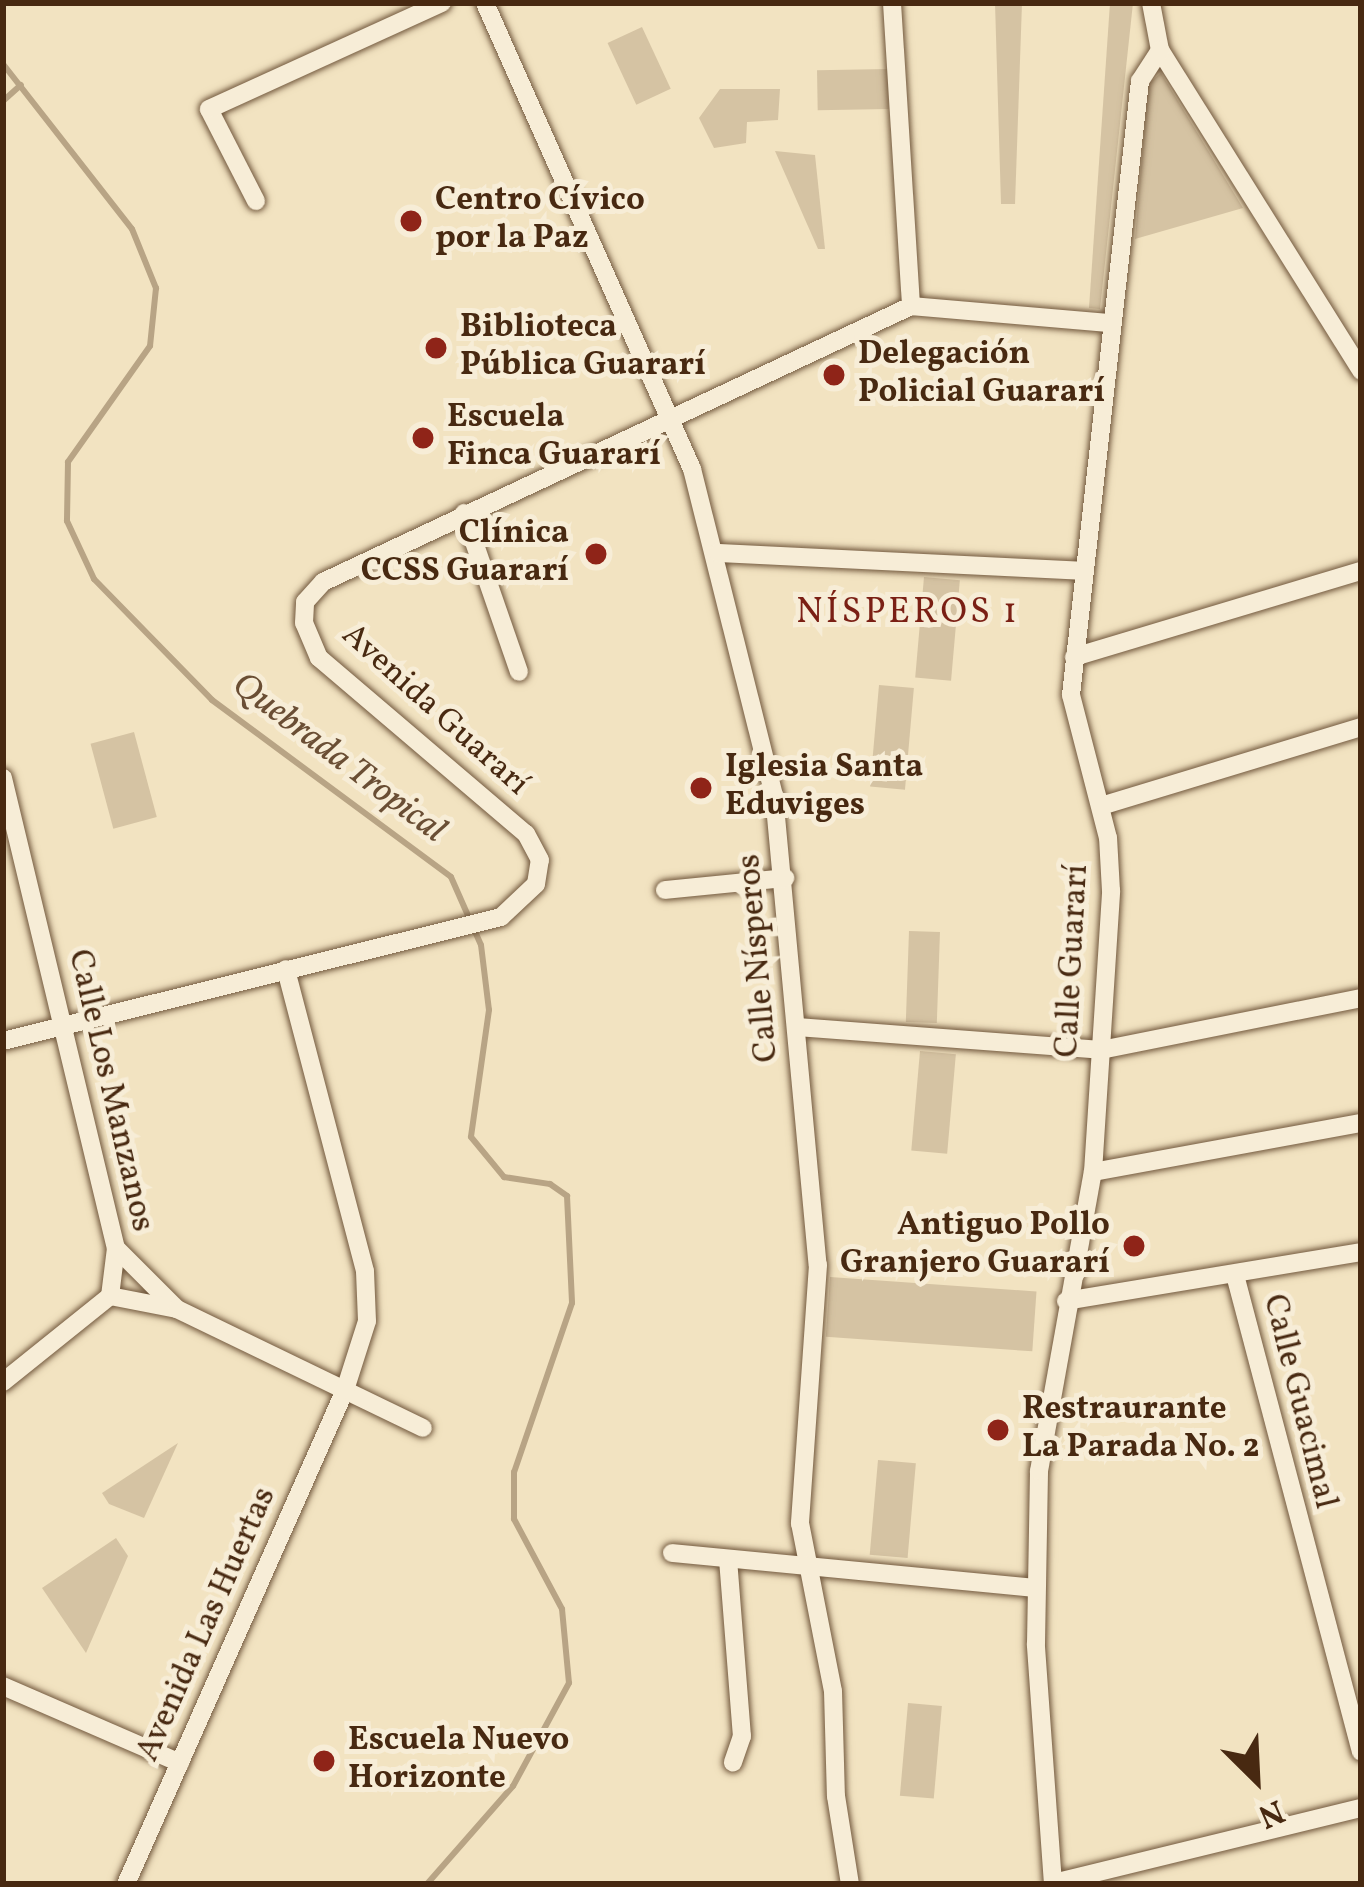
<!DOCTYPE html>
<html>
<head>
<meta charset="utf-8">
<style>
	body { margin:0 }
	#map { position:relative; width:1364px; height:1887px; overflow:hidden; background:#f2e3c1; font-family:Vollkorn,serif }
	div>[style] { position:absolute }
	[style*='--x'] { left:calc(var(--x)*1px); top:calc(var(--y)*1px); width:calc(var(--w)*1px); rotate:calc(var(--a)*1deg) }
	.green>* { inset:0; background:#d5c3a3; transform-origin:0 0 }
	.stream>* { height:6px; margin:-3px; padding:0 3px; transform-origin:3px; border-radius:3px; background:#b8a485 }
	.roads { filter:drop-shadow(0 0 3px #72583d) drop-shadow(0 0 3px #72583d) }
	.minor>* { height:18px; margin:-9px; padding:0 9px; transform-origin:9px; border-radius:9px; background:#f7edd7 }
	.dots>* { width:33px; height:33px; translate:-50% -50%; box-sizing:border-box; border:6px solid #f7edd7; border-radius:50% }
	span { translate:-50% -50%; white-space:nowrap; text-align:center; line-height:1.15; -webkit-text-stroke:10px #f7edd7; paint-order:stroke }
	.poi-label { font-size:33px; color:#482911; font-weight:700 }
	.left { translate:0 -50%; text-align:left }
	.right { translate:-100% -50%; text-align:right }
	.street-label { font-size:33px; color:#482911 }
	.neighbourhood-label { font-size:36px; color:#7a1f14; letter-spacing:3px }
	.water-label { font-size:36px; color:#6a4e34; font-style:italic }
	.frame { position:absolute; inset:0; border:6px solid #482911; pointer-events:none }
	.north { position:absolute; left:1196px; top:1719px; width:120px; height:120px; -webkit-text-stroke:9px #f7edd7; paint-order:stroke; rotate:156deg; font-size:33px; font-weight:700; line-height:48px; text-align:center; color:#482911 }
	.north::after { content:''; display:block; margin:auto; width:42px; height:54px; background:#482911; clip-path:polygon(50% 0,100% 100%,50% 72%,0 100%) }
</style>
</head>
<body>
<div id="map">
	<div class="green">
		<i style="clip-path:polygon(995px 3px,1022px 3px,1015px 204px,1001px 204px)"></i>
		<i style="clip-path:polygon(1110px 3px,1133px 3px,1100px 309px,1089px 308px)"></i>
		<i style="left:642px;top:27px;width:68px;height:38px;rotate:65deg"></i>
		<i style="left:888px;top:69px;width:40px;height:71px;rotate:89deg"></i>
		<i style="clip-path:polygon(1161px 73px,1243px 208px,1135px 239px,1148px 84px)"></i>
		<i style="clip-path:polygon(720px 89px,780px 89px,778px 120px,747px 122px,746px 143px,714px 148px,699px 118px)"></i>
		<i style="clip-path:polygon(775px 151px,815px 155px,825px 249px,818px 249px)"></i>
		<i style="left:924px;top:577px;width:36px;height:101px;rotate:5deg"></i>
		<i style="left:879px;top:685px;width:35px;height:102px;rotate:5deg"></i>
		<i style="left:134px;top:732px;width:88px;height:45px;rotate:75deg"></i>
		<i style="left:909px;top:931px;width:31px;height:91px;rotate:2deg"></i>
		<i style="left:920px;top:1051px;width:36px;height:100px;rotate:5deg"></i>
		<i style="left:830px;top:1277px;width:207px;height:60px;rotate:4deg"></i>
		<i style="clip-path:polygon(178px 1443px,144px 1518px,109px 1504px,102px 1493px)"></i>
		<i style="left:878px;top:1460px;width:38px;height:95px;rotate:5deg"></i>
		<i style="clip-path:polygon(116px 1538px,128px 1556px,86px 1653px,42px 1588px)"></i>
		<i style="left:908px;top:1703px;width:34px;height:93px;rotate:5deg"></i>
	</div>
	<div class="stream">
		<i style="--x:3;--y:64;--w:209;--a:52"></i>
		<i style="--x:132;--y:229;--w:64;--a:67.9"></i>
		<i style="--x:156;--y:288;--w:58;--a:95.9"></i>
		<i style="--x:150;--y:346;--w:142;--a:125.3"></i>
		<i style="--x:68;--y:462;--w:59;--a:91"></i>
		<i style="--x:67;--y:521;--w:64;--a:65"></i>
		<i style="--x:94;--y:579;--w:169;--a:45.7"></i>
		<i style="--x:212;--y:700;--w:297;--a:36.5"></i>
		<i style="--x:451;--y:877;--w:74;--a:66.2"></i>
		<i style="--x:481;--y:945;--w:65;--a:83"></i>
		<i style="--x:489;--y:1010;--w:128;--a:98.1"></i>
		<i style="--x:471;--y:1137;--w:52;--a:50.5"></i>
		<i style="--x:504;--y:1177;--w:47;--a:8.7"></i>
		<i style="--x:550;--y:1184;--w:21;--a:35"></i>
		<i style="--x:567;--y:1196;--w:107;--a:87.3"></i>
		<i style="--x:572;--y:1303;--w:179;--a:108.9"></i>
		<i style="--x:514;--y:1472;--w:47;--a:90"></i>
		<i style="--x:514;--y:1519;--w:102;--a:61.9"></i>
		<i style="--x:562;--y:1609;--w:74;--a:84.6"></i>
		<i style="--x:569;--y:1683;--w:117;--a:118.5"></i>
		<i style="--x:513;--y:1786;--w:130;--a:131.3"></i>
		<i style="--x:3;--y:101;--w:24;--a:-42"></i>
	</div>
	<div class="roads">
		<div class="minor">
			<i style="--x:485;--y:3;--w:510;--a:66.05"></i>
			<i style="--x:692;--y:469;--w:336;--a:75.9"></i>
			<i style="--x:774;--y:795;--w:472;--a:84.7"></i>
			<i style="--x:818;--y:1265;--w:259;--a:94"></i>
			<i style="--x:800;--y:1523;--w:171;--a:78.9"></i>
			<i style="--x:833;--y:1691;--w:105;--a:88.4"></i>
			<i style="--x:836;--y:1796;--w:89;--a:81"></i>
			<i style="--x:892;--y:3;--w:304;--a:86.4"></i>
			<i style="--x:1151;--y:3;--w:48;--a:79.2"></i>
			<i style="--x:1160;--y:50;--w:379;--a:57.9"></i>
			<i style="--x:256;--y:201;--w:103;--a:-117.1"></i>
			<i style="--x:209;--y:109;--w:256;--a:-24.5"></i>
			<i style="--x:464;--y:513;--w:168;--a:70.9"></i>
			<i style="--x:718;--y:553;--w:365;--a:2.8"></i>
			<i style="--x:1074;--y:657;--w:300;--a:-16.7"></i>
			<i style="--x:3;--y:778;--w:483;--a:76.5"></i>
			<i style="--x:116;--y:1248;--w:48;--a:97.1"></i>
			<i style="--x:1101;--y:806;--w:272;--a:-16.9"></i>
			<i style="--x:665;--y:890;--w:121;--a:-5.7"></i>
			<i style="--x:797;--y:1027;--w:305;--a:4.3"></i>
			<i style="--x:1101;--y:1050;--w:265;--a:-11.3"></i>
			<i style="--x:3;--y:1041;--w:513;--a:-13.98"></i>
			<i style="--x:501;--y:917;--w:48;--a:-43.3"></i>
			<i style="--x:536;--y:884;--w:24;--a:-81"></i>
			<i style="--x:540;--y:860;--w:30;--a:-118"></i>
			<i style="--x:526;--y:834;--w:272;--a:-139.6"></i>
			<i style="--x:319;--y:658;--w:38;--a:-113"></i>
			<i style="--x:304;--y:623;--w:21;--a:-87"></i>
			<i style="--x:305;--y:602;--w:27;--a:-48"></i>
			<i style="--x:323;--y:582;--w:650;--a:-25.14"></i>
			<i style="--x:911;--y:306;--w:201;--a:4.9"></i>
			<i style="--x:1093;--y:1172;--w:272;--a:-10.4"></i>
			<i style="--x:116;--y:1248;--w:86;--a:45"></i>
			<i style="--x:1235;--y:1275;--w:493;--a:75.2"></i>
			<i style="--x:110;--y:1296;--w:68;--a:11"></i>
			<i style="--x:177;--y:1309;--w:273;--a:25.8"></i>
			<i style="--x:1066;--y:1301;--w:299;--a:-9.4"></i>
			<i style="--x:3;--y:1382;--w:137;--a:-38.8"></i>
			<i style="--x:672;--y:1553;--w:364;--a:5.5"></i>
			<i style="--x:728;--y:1559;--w:178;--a:85.5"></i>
			<i style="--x:742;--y:1736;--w:28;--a:109"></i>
			<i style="--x:3;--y:1686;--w:193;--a:23.5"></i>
			<i style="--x:1053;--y:1883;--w:317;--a:-13.7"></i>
			<i style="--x:126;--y:1884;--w:540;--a:-66.09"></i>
			<i style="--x:345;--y:1390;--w:72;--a:-72.3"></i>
			<i style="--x:367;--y:1321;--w:50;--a:-92.3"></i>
			<i style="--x:365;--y:1271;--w:312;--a:-104.7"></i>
			<i style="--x:1053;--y:1884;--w:241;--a:-94.1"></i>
			<i style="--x:1036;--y:1644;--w:173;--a:-89"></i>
			<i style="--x:1039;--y:1471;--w:304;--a:-79.8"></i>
			<i style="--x:1093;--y:1172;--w:282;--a:-86.3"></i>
			<i style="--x:1111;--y:891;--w:53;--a:-93.2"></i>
			<i style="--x:1108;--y:838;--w:148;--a:-104.5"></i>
			<i style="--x:1071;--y:695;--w:618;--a:-83.59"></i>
			<i style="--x:1140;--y:81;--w:37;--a:-57"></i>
		</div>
	</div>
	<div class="dots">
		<i style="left:411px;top:221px;background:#8f2418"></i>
		<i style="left:436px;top:348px;background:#8f2418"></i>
		<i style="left:834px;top:375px;background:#8f2418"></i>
		<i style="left:423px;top:438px;background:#8f2418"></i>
		<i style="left:596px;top:554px;background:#8f2418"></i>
		<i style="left:701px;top:788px;background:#8f2418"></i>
		<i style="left:1134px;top:1246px;background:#8f2418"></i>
		<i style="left:998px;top:1430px;background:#8f2418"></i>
		<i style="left:324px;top:1761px;background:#8f2418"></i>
	</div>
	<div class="poi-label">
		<span class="left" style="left:435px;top:221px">Centro Cívico<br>por la Paz</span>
		<span class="left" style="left:460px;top:348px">Biblioteca<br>Pública Guararí</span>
		<span class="left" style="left:858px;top:375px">Delegación<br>Policial Guararí</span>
		<span class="left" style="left:447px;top:438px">Escuela<br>Finca Guararí</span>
		<span class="right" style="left:569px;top:554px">Clínica<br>CCSS Guararí</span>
		<span class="left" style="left:725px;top:788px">Iglesia Santa<br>Eduviges</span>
		<span class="right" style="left:1110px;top:1246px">Antiguo Pollo<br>Granjero Guararí</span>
		<span class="left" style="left:1022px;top:1430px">Restraurante<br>La Parada No. 2</span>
		<span class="left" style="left:348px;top:1761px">Escuela Nuevo<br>Horizonte</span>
	</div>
	<div class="street-label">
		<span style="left:434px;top:711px;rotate:42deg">Avenida Guararí</span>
		<span style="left:760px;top:958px;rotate:-95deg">Calle Nísperos</span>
		<span style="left:1074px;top:961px;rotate:-87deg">Calle Guararí</span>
		<span style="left:109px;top:1091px;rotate:77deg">Calle Los Manzanos</span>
		<span style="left:1298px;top:1402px;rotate:76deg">Calle Guacimal</span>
		<span style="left:208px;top:1625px;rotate:-66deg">Avenida Las Huertas</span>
	</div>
	<div class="neighbourhood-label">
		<span style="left:908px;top:614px">NÍSPEROS 1</span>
	</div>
	<div class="water-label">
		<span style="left:338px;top:759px;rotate:37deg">Quebrada Tropical</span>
	</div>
	<div class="frame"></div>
	<div class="north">N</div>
</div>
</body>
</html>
